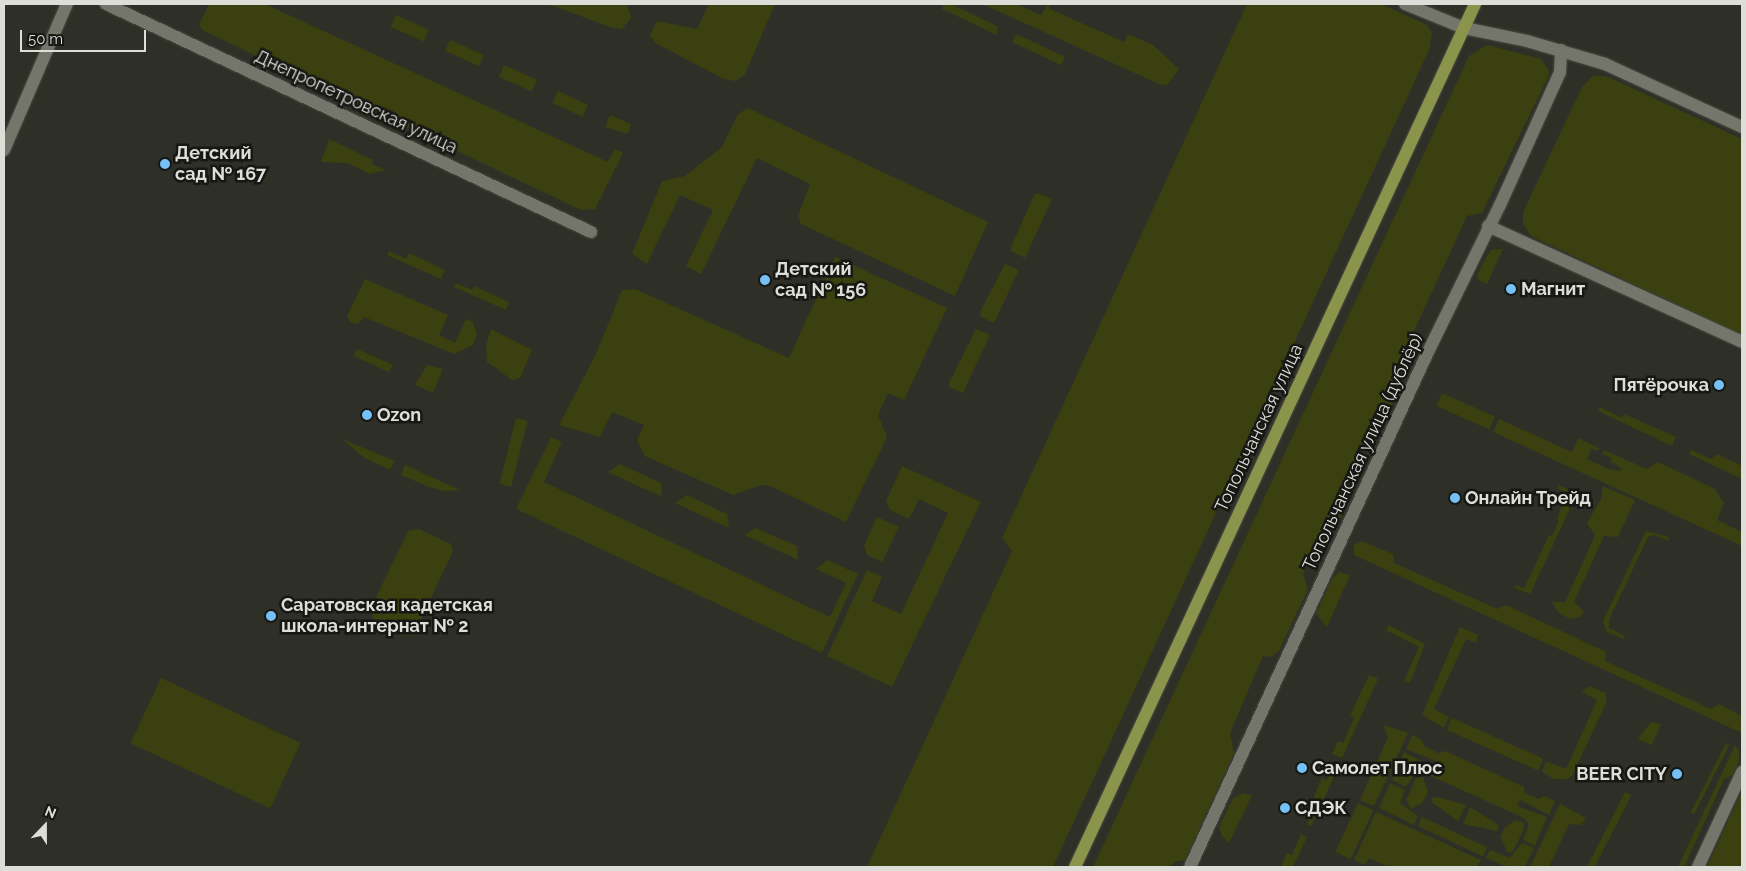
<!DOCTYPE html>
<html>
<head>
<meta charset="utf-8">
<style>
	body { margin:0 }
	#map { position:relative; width:1746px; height:871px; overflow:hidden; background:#2e3027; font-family:Raleway,sans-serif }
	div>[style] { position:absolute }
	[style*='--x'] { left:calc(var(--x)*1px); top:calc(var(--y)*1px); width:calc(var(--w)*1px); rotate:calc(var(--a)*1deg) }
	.green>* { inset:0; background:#3a4010; transform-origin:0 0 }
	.roads { filter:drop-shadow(0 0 1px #4a4b44) drop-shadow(0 0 1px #4a4b44) }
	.minor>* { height:12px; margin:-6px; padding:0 6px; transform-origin:6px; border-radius:6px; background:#74766c }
	.major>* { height:12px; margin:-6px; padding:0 6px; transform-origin:6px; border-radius:6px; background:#8b944b }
	.dots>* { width:14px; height:14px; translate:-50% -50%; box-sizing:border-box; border:2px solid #171714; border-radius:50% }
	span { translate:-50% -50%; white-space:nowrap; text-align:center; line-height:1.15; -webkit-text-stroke:5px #171714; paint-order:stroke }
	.street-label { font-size:18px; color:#ddded8 }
	.poi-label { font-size:18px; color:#ddded8; font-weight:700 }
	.left { translate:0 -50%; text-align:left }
	.right { translate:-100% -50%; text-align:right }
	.frame { position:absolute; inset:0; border:5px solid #ddded8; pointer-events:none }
	.north { position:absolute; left:20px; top:801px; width:50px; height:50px; -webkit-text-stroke:4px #171714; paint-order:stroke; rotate:22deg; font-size:14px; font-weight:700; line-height:20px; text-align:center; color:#ddded8 }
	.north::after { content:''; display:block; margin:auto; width:18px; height:22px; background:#ddded8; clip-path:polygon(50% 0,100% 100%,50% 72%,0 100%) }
	.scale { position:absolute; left:20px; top:30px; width:126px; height:22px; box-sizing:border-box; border:2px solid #ddded8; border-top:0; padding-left:6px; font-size:15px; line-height:18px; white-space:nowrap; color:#ddded8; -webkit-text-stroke:4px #171714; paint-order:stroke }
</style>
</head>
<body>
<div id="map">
	<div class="green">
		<i style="clip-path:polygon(209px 4px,265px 4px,608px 162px,615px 149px,623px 153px,595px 209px,581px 210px,202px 30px,199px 25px)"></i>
		<i style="clip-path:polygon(548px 4px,627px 4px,631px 18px,622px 29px,613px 28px)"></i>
		<i style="clip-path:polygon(709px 4px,775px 4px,745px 74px,736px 81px,724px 79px,655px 43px,650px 35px,657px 21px,697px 29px)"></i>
		<i style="clip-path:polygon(944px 4px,951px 4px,997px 26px,997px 35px,942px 9px)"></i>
		<i style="clip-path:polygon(982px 4px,1016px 4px,1041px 15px,1048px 4px,1050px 9px,1124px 42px,1128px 34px,1153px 45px,1179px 69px,1167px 85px,1159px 84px)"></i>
		<i style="clip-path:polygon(1247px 4px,1381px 4px,1427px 25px,1432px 33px,1429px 50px,1053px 867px,867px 867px,1012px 551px,1002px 538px)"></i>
		<i style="left:396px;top:15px;width:36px;height:13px;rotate:24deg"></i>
		<i style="left:1016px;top:34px;width:54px;height:9px;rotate:25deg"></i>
		<i style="left:450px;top:40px;width:37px;height:12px;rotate:24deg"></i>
		<i style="clip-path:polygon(1487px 45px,1541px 59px,1549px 70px,1548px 77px,1482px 213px,1467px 216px,1408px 344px,1415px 351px,1409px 368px,1394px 372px,1387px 387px,1393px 403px,1389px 408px,1378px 409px,1344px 483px,1351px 490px,1351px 496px,1325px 551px,1311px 556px,1303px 574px,1308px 589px,1279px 651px,1271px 657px,1263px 656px,1230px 733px,1234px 753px,1185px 860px,1175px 862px,1168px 867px,1093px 867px,1469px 56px)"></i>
		<i style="left:504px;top:65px;width:36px;height:13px;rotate:24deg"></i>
		<i style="clip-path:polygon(1593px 76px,1606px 76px,1742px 139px,1742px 335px,1531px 236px,1523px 224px,1523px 212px,1582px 87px)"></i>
		<i style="left:558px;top:91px;width:33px;height:13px;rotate:25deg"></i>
		<i style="clip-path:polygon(748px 108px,988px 222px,955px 296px,801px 224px,798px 216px,810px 184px,757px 158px,701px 274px,686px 266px,713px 210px,680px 195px,647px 264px,632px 254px,662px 181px,685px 176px,722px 147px,738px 114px)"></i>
		<i style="clip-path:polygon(610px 115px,631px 124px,628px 134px,605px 127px)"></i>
		<i style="clip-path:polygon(329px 139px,373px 160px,372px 164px,385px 170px,370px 174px,348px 163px,321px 162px)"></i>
		<i style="clip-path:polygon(1038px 193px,1052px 199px,1025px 258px,1011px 251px,1011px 247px,1034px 195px)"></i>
		<i style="clip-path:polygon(1503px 249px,1487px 284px,1478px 280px,1477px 275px,1488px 254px,1491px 250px)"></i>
		<i style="clip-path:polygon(389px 251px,406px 259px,409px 253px,445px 270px,441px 279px,387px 255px)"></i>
		<i style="clip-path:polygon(835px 257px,947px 308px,904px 400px,888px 393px,878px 415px,887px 437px,846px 522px,770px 486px,761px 485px,733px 495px,645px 456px,637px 440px,644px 425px,612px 412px,600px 437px,559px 425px,596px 354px,622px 290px,635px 289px,789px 358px)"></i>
		<i style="clip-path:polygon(1005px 264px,1019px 270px,994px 323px,981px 317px,980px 312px)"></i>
		<i style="clip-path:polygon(365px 279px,448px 315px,439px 335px,455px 343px,466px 319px,473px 322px,477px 335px,473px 345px,454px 354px,364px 317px,358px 324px,350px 322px,347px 316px)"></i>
		<i style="clip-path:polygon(456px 283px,472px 290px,474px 286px,509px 302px,506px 310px,454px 287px)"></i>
		<i style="clip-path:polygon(491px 329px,532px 350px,520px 378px,512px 380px,487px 362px,486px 345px)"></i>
		<i style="clip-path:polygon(976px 329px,990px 335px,963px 393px,949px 387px,949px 383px)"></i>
		<i style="left:357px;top:349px;width:39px;height:8px;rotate:24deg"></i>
		<i style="clip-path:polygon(427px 365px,443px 369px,433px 393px,415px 385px)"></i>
		<i style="left:1442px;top:393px;width:58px;height:14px;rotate:24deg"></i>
		<i style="clip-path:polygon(1600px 407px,1622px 418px,1624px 414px,1676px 437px,1672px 446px,1598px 411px)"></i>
		<i style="left:516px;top:418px;width:12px;height:68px;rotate:14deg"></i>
		<i style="clip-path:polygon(1499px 419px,1572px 452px,1578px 438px,1599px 448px,1598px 451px,1591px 449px,1587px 459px,1608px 469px,1620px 471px,1621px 468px,1611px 462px,1612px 458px,1602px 454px,1604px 450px,1647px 469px,1658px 462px,1715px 489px,1724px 503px,1717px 520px,1742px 532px,1742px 546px,1493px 432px)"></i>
		<i style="clip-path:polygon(551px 437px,562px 442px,544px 482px,830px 617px,846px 583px,816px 569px,827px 560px,858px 574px,822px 653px,516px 509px)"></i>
		<i style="clip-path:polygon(342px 439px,395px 461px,390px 470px,363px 457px)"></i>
		<i style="clip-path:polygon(1691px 450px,1711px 459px,1717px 454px,1742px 466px,1742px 479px,1689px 454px)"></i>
		<i style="clip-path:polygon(620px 464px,661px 483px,662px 497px,608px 472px)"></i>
		<i style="clip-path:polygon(405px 465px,460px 490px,445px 491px,429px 487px,401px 475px)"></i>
		<i style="clip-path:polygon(902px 466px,981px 502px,892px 687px,827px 656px,867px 570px,882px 577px,872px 601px,901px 614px,948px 513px,919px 499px,909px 519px,890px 510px,886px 501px)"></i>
		<i style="clip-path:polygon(1559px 485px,1573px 492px,1575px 498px,1530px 594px,1515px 588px,1516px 585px,1524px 589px,1549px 535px,1552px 536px,1559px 520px,1557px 518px,1567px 493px,1558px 489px)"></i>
		<i style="clip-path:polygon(1603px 486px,1635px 500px,1618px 537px,1604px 536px,1574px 602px,1584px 611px,1580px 617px,1570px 619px,1558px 612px,1552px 602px,1565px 602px,1595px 535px,1587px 523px,1601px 499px)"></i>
		<i style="clip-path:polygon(687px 495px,727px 514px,729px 528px,675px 503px)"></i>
		<i style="clip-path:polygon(877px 517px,899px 527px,882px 562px,867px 555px,864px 546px)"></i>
		<i style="clip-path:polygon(756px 528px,797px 546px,798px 560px,744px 535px)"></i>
		<i style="clip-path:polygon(419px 529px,451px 544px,453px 551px,414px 634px,404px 636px,373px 619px,371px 608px,408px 531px)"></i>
		<i style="clip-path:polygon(1646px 531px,1669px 537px,1668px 541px,1654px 535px,1648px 537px,1609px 620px,1609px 628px,1625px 636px,1624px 639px,1607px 632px,1603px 621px)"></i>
		<i style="clip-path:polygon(1361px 541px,1393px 554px,1394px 563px,1497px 609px,1506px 605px,1606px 652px,1605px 661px,1711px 709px,1719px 704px,1742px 716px,1742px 733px,1354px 555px,1354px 545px)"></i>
		<i style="clip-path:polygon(1339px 572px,1350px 575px,1327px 627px,1316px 614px,1332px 579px)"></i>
		<i style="clip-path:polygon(1389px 625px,1425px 644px,1410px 683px,1404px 681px,1419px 647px,1386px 630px)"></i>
		<i style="clip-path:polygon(1460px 627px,1478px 635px,1476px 643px,1466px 639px,1434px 709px,1449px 717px,1444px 728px,1422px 715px)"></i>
		<i style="clip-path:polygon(1369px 675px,1378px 679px,1342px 758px,1332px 754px,1338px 741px,1343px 743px,1354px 718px,1350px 716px)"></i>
		<i style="left:161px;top:678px;width:154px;height:72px;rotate:25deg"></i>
		<i style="clip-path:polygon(1589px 686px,1605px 693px,1607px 701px,1572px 776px,1567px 779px,1554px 779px,1542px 772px,1546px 761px,1566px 769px,1597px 700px,1582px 692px)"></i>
		<i style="left:1452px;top:718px;width:100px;height:13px;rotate:24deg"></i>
		<i style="clip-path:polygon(1651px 722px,1661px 724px,1652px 745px,1638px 739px)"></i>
		<i style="clip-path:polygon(1383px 725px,1408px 733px,1374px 806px,1360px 800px,1388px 737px)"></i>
		<i style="clip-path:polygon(1412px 735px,1422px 740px,1424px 746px,1438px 753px,1445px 751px,1524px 787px,1524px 793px,1539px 799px,1544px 796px,1555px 801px,1549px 815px,1520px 800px,1517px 806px,1547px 817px,1535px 846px,1523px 840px,1529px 824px,1524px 818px,1424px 773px,1415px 774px,1406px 787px,1392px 780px,1404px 752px,1436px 769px,1440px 763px,1406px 749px)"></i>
		<i style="left:1726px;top:743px;width:4px;height:78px;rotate:27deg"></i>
		<i style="clip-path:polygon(1735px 745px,1739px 751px,1739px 761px,1732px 775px,1724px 779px,1684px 867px,1678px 867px)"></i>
		<i style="clip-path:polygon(1336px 762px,1340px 764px,1311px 826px,1307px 824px,1317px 801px,1313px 799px,1322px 778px,1327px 780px)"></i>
		<i style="clip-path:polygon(1423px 777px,1428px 793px,1422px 803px,1411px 809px,1406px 800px,1416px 778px)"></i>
		<i style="clip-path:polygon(1390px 783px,1405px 790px,1400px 803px,1418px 816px,1414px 825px,1379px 808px)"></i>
		<i style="clip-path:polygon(1742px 791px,1742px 867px,1707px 867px)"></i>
		<i style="left:1625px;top:792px;width:7px;height:83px;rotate:27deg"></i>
		<i style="clip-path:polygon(1243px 793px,1252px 795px,1229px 843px,1222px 836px,1219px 827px,1233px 798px)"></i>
		<i style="clip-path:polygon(1438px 797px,1466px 805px,1458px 821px,1431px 802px,1432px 798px)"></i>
		<i style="left:1358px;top:803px;width:17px;height:54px;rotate:25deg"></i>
		<i style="clip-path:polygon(1560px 804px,1586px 818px,1581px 825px,1569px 824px,1549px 867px,1530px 867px)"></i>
		<i style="clip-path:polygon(1470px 807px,1496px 823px,1499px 826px,1497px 831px,1463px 824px)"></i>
		<i style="clip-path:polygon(1376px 812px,1481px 860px,1477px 867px,1389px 867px,1369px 858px,1365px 865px,1354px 860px)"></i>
		<i style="left:1422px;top:817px;width:72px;height:10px;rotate:25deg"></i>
		<i style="clip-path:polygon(1516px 820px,1524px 823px,1524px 829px,1513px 851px,1508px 853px,1500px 837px,1505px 827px)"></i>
		<i style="clip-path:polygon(1301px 834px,1307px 837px,1293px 867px,1281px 867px,1287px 853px,1292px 855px)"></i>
		<i style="clip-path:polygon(1522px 843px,1534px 848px,1525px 867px,1507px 867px,1486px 858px,1490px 850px,1510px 858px)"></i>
	</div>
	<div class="roads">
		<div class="minor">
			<i style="--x:106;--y:4;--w:536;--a:25.18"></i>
			<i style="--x:1405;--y:4;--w:64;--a:22.1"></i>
			<i style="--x:1464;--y:28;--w:64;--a:11.7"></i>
			<i style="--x:1527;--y:41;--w:81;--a:16.4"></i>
			<i style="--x:1605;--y:64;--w:151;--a:24.7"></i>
			<i style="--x:4;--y:150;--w:159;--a:-66.7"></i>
			<i style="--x:1488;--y:226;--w:279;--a:24.5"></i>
			<i style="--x:1190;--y:867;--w:567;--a:-65.2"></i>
			<i style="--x:1428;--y:352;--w:164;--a:-63.9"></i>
			<i style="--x:1500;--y:205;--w:146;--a:-65.7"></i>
			<i style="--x:1560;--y:72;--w:22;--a:-87"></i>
			<i style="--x:1698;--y:867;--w:105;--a:-65.1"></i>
		</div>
		<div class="major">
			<i style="--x:1075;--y:867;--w:951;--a:-65.13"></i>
		</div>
	</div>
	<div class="dots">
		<i style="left:165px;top:164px;background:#75c0f6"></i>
		<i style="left:765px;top:280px;background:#75c0f6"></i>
		<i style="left:1511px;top:289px;background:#75c0f6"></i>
		<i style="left:1719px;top:385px;background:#75c0f6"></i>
		<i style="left:367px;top:415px;background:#75c0f6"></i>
		<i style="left:1455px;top:498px;background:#75c0f6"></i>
		<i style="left:271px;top:616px;background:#75c0f6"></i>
		<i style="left:1302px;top:768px;background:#75c0f6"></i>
		<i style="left:1677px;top:774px;background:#75c0f6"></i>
		<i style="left:1285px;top:808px;background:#75c0f6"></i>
	</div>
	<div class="street-label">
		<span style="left:356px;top:102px;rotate:25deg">Днепропетровская улица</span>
		<span style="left:1259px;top:428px;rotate:-65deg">Топольчанская улица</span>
		<span style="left:1363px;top:452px;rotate:-65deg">Топольчанская улица (дублёр)</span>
	</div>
	<div class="poi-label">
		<span class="left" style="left:175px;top:164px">Детский<br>сад № 167</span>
		<span class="left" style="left:775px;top:280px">Детский<br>сад № 156</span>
		<span class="left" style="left:1521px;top:289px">Магнит</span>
		<span class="right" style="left:1709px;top:385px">Пятёрочка</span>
		<span class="left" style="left:377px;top:415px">Ozon</span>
		<span class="left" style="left:1465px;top:498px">Онлайн Трейд</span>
		<span class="left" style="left:281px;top:616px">Саратовская кадетская<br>школа-интернат № 2</span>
		<span class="left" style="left:1312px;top:768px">Самолет Плюс</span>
		<span class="right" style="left:1667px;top:774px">BEER CITY</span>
		<span class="left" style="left:1295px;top:808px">СДЭК</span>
	</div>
	<div class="frame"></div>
	<div class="north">N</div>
	<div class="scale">50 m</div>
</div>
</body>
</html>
